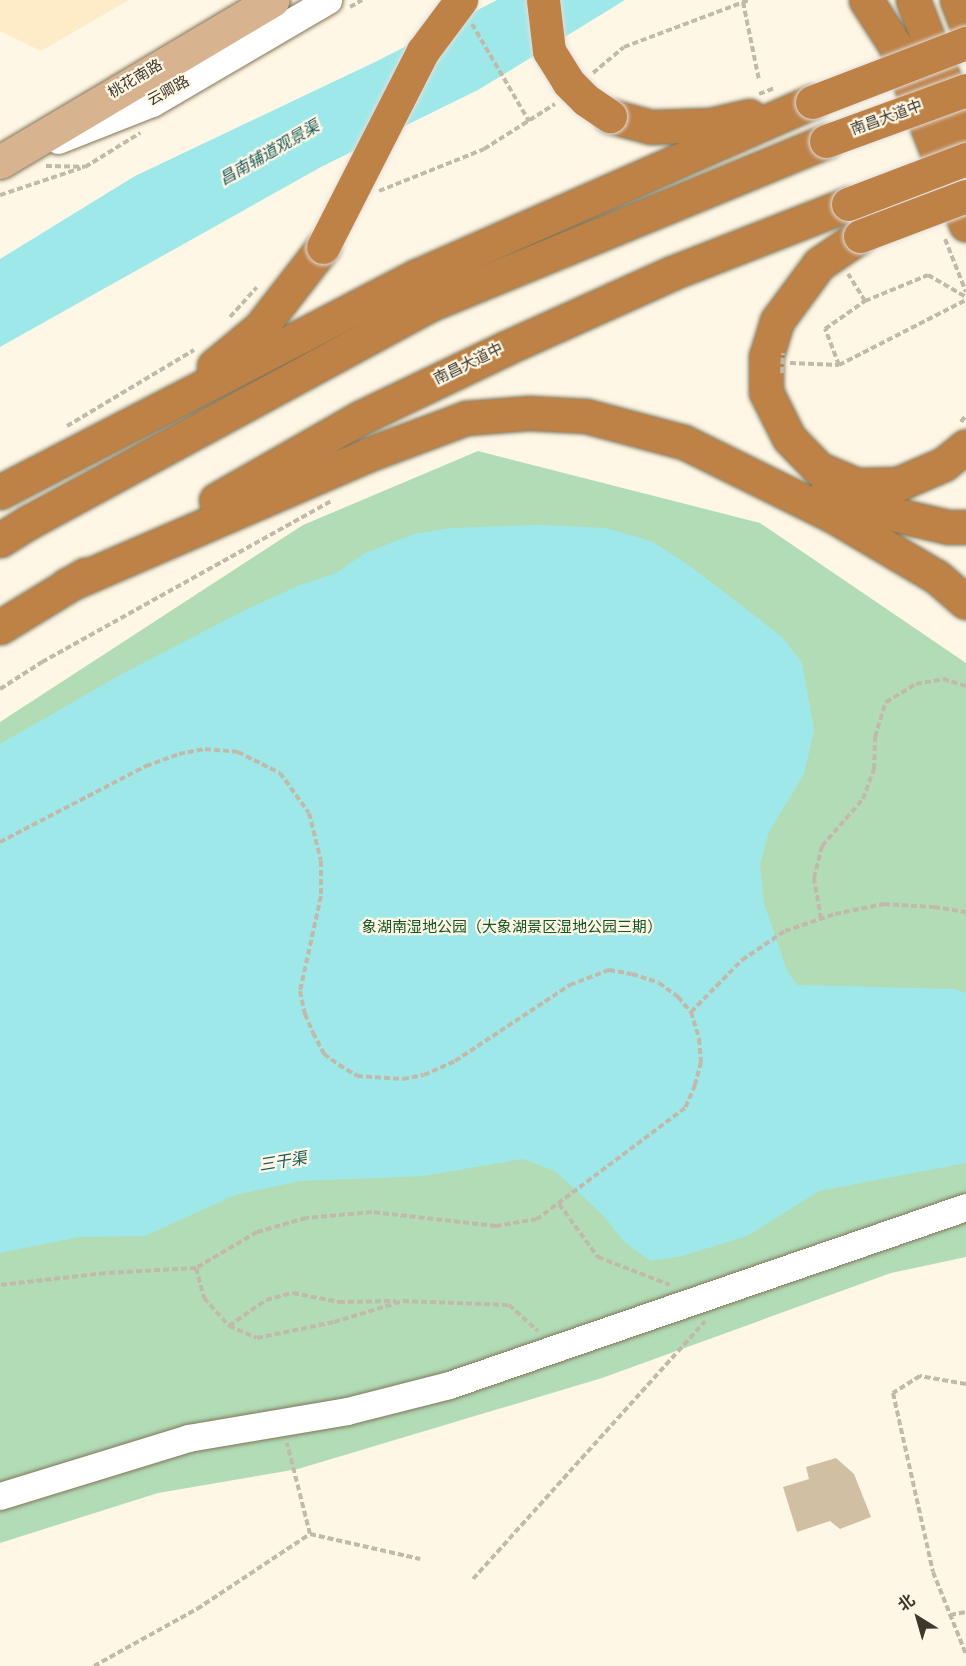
<!DOCTYPE html>
<html>
<head>
<meta charset="utf-8">
<style>
	body { margin:0 }
	#map { position:relative; width:966px; height:1666px; overflow:hidden; background:#fff7e5; font-family:Overpass,"Noto Sans SC",sans-serif }
	div>[style] { position:absolute }
	[style*='--x'] { left:calc(var(--x)*1px); top:calc(var(--y)*1px); width:calc(var(--w)*1px); rotate:calc(var(--a)*1deg) }
	.built>* { inset:0; background:#fdecc7 }
	.green>* { inset:0; background:#b1dcb6 }
	.water>* { inset:0; background:#9fe8ea }
	.building>* { inset:0; background:#d0bfa3 }
	.path>* { height:4px; margin-top:-2px; transform-origin:0; background:repeating-linear-gradient(90deg,#c1baaa 0 6px,transparent 0 9px) }
	.roads { filter:drop-shadow(0 0 2px #817559) drop-shadow(0 0 2px #817559) }
	.minor>* { height:27px; margin:-13.5px; padding:0 13.5px; transform-origin:13.5px; border-radius:13.5px; background:#fff }
	.major>* { height:33px; margin:-16.5px; padding:0 16.5px; transform-origin:16.5px; border-radius:16.5px; background:#d8b390 }
	.highway>* { height:33px; margin:-16.5px; padding:0 16.5px; transform-origin:16.5px; border-radius:16.5px; background:#be8146 }
	.path-bridge>* { height:4px; margin-top:-2px; transform-origin:0; background:repeating-linear-gradient(90deg,#c1baaa 0 6px,transparent 0 9px) }
	.bridges { filter:drop-shadow(0 0 2px #e0dfdd) drop-shadow(0 0 2px #e0dfdd) }
	.highway-bridge>* { height:33px; margin:-16.5px; padding:0 16.5px; transform-origin:16.5px; border-radius:16.5px; background:#be8146 }
	span { translate:-50% -50%; white-space:nowrap; text-align:center; line-height:1.15; -webkit-text-stroke:4.5px #fff7e5; paint-order:stroke }
	.street-label { font-size:15px; color:#3d382c }
	.park-label { font-size:15px; color:#135423 }
	.water-label { font-size:16px; color:#1a585a; font-style:italic }
	.north { position:absolute; left:888px; top:1588px; width:60px; height:60px; -webkit-text-stroke:4px #fff7e5; paint-order:stroke; rotate:323deg; font-size:16px; font-weight:700; line-height:24px; text-align:center; color:#3d382c }
	.north::after { content:''; display:block; margin:auto; width:21px; height:27px; background:#3d382c; clip-path:polygon(50% 0,100% 100%,50% 72%,0 100%) }
</style>
</head>
<body>
<div id="map">
	<div class="built">
		<i style="clip-path:polygon(0 0,129px 0,41px 51px,0 31px)"></i>
	</div>
	<div class="green">
		<i style="clip-path:polygon(478px 451px,760px 523px,966px 663px,966px 1257px,891px 1273px,602px 1378px,298px 1469px,158px 1493px,0 1543px,0 722px,303px 525px)"></i>
	</div>
	<div class="water">
		<i style="clip-path:polygon(497px 0,625px 0,478px 90px,321px 167px,0 347px,0 259px,135px 176px,375px 62px)"></i>
		<i style="clip-path:polygon(539px 525px,606px 528px,651px 541px,690px 566px,782px 637px,802px 663px,814px 730px,804px 774px,769px 832px,760px 864px,764px 904px,787px 970px,797px 985px,955px 989px,966px 993px,966px 1163px,819px 1191px,747px 1236px,682px 1256px,651px 1261px,624px 1242px,603px 1215px,555px 1171px,523px 1159px,423px 1176px,300px 1181px,235px 1195px,145px 1236px,79px 1237px,0 1253px,0 744px,120px 675px,243px 611px,300px 585px,336px 573px,365px 553px,414px 534px,451px 528px)"></i>
	</div>
	<div class="building">
		<i style="clip-path:polygon(836px 1458px,854px 1474px,871px 1517px,840px 1529px,830px 1521px,797px 1532px,783px 1487px,809px 1479px,806px 1467px)"></i>
	</div>
	<div class="path">
		<i style="--x:743;--y:2;--w:80;--a:78.4"></i>
		<i style="--x:350;--y:7;--w:14;--a:-30"></i>
		<i style="--x:472;--y:24;--w:113;--a:59.6"></i>
		<i style="--x:593;--y:73;--w:40;--a:-40"></i>
		<i style="--x:624;--y:47;--w:134;--a:-20.6"></i>
		<i style="--x:759;--y:94;--w:17;--a:-21"></i>
		<i style="--x:46;--y:166;--w:39;--a:1"></i>
		<i style="--x:85;--y:167;--w:65;--a:-31.7"></i>
		<i style="--x:379;--y:191;--w:113;--a:-21.8"></i>
		<i style="--x:484;--y:149;--w:84;--a:-32.4"></i>
		<i style="--x:0;--y:195;--w:85;--a:-18.4"></i>
		<i style="--x:945;--y:239;--w:57;--a:68.4"></i>
		<i style="--x:865;--y:301;--w:68;--a:-22.4"></i>
		<i style="--x:928;--y:275;--w:44;--a:30.1"></i>
		<i style="--x:230;--y:317;--w:40;--a:-48"></i>
		<i style="--x:790;--y:363;--w:49;--a:2.3"></i>
		<i style="--x:839;--y:365;--w:143;--a:-27.1"></i>
		<i style="--x:839;--y:365;--w:39;--a:-111"></i>
		<i style="--x:825;--y:329;--w:49;--a:-35"></i>
		<i style="--x:865;--y:301;--w:32;--a:-122"></i>
		<i style="--x:961;--y:422;--w:9;--a:-54"></i>
		<i style="--x:67;--y:426;--w:148;--a:-30.9"></i>
		<i style="--x:0;--y:689;--w:50;--a:-32.7"></i>
		<i style="--x:42;--y:662;--w:333;--a:-29.1"></i>
		<i style="--x:0;--y:842;--w:165;--a:-27.5"></i>
		<i style="--x:146;--y:766;--w:35;--a:-20"></i>
		<i style="--x:179;--y:754;--w:26;--a:-11"></i>
		<i style="--x:205;--y:749;--w:33;--a:5"></i>
		<i style="--x:238;--y:752;--w:47;--a:26.6"></i>
		<i style="--x:280;--y:773;--w:49;--a:54.1"></i>
		<i style="--x:309;--y:813;--w:49;--a:76"></i>
		<i style="--x:321;--y:861;--w:35;--a:90"></i>
		<i style="--x:321;--y:896;--w:97;--a:102.5"></i>
		<i style="--x:300;--y:991;--w:24;--a:78"></i>
		<i style="--x:305;--y:1014;--w:21;--a:67"></i>
		<i style="--x:313;--y:1033;--w:24;--a:62"></i>
		<i style="--x:324;--y:1054;--w:19;--a:36"></i>
		<i style="--x:339;--y:1065;--w:21;--a:31"></i>
		<i style="--x:357;--y:1076;--w:46;--a:3.7"></i>
		<i style="--x:403;--y:1079;--w:21;--a:-11"></i>
		<i style="--x:424;--y:1075;--w:34;--a:-24"></i>
		<i style="--x:455;--y:1061;--w:138;--a:-33.5"></i>
		<i style="--x:570;--y:985;--w:42;--a:-21"></i>
		<i style="--x:609;--y:970;--w:23;--a:10"></i>
		<i style="--x:632;--y:974;--w:28;--a:18"></i>
		<i style="--x:659;--y:983;--w:24;--a:36"></i>
		<i style="--x:678;--y:997;--w:20;--a:49"></i>
		<i style="--x:691;--y:1012;--w:28;--a:73"></i>
		<i style="--x:699;--y:1039;--w:23;--a:85"></i>
		<i style="--x:701;--y:1062;--w:24;--a:105"></i>
		<i style="--x:695;--y:1085;--w:25;--a:113"></i>
		<i style="--x:685;--y:1108;--w:185;--a:143.1"></i>
		<i style="--x:537;--y:1219;--w:42;--a:170.3"></i>
		<i style="--x:496;--y:1226;--w:125;--a:-173.6"></i>
		<i style="--x:372;--y:1212;--w:66;--a:174.8"></i>
		<i style="--x:306;--y:1218;--w:51;--a:164.1"></i>
		<i style="--x:257;--y:1232;--w:71;--a:149.5"></i>
		<i style="--x:196;--y:1268;--w:91;--a:176.9"></i>
		<i style="--x:105;--y:1273;--w:106;--a:173.5"></i>
		<i style="--x:821;--y:919;--w:42;--a:-99.7"></i>
		<i style="--x:814;--y:878;--w:33;--a:-76"></i>
		<i style="--x:822;--y:846;--w:62;--a:-48.9"></i>
		<i style="--x:863;--y:799;--w:32;--a:-70"></i>
		<i style="--x:874;--y:769;--w:32;--a:-88"></i>
		<i style="--x:875;--y:737;--w:37;--a:-73"></i>
		<i style="--x:886;--y:702;--w:35;--a:-31"></i>
		<i style="--x:916;--y:684;--w:27;--a:-10"></i>
		<i style="--x:943;--y:679;--w:24;--a:17"></i>
		<i style="--x:691;--y:1012;--w:73;--a:-45.6"></i>
		<i style="--x:742;--y:960;--w:52;--a:-34"></i>
		<i style="--x:785;--y:931;--w:53;--a:-18.8"></i>
		<i style="--x:835;--y:914;--w:50;--a:-11.5"></i>
		<i style="--x:884;--y:904;--w:50;--a:3.4"></i>
		<i style="--x:934;--y:907;--w:32;--a:9"></i>
		<i style="--x:559;--y:1204;--w:66;--a:53.7"></i>
		<i style="--x:598;--y:1257;--w:77;--a:21.3"></i>
		<i style="--x:196;--y:1268;--w:31;--a:75"></i>
		<i style="--x:204;--y:1298;--w:38;--a:48"></i>
		<i style="--x:229;--y:1326;--w:30;--a:23"></i>
		<i style="--x:257;--y:1338;--w:79;--a:-11.7"></i>
		<i style="--x:334;--y:1322;--w:72;--a:-16.9"></i>
		<i style="--x:403;--y:1301;--w:106;--a:2.2"></i>
		<i style="--x:509;--y:1305;--w:39;--a:42"></i>
		<i style="--x:229;--y:1326;--w:45;--a:-35.1"></i>
		<i style="--x:266;--y:1300;--w:28;--a:-15"></i>
		<i style="--x:293;--y:1293;--w:47;--a:11.1"></i>
		<i style="--x:339;--y:1302;--w:57;--a:-1"></i>
		<i style="--x:966;--y:1384;--w:47;--a:-170.1"></i>
		<i style="--x:920;--y:1376;--w:32;--a:148"></i>
		<i style="--x:893;--y:1393;--w:183;--a:77.4"></i>
		<i style="--x:933;--y:1572;--w:88;--a:68.1"></i>
		<i style="--x:310;--y:1534;--w:113;--a:12.8"></i>
		<i style="--x:473;--y:1579;--w:347;--a:-48"></i>
		<i style="--x:950;--y:1615;--w:16;--a:-11"></i>
		<i style="--x:94;--y:1666;--w:118;--a:-29"></i>
		<i style="--x:197;--y:1609;--w:136;--a:-33.6"></i>
		<i style="--x:310;--y:1534;--w:94;--a:-104.2"></i>
	</div>
	<div class="roads">
		<div class="minor">
			<i style="--x:58;--y:140;--w:101;--a:-21.5"></i>
			<i style="--x:152;--y:103;--w:204;--a:-30.3"></i>
			<i style="--x:0;--y:1496;--w:197;--a:-17.1"></i>
			<i style="--x:188;--y:1438;--w:161;--a:-9.6"></i>
			<i style="--x:347;--y:1411;--w:105;--a:-14.3"></i>
			<i style="--x:449;--y:1385;--w:547;--a:-19"></i>
		</div>
		<div class="major">
			<i style="--x:0;--y:162;--w:317;--a:-30.7"></i>
		</div>
		<div class="highway">
			<i style="--x:866;--y:0;--w:54;--a:57.2"></i>
			<i style="--x:895;--y:45;--w:193;--a:68.4"></i>
			<i style="--x:913;--y:0;--w:146;--a:68.7"></i>
			<i style="--x:957;--y:0;--w:25;--a:69"></i>
			<i style="--x:610;--y:116;--w:42;--a:15"></i>
			<i style="--x:651;--y:127;--w:59;--a:-1.9"></i>
			<i style="--x:710;--y:125;--w:40;--a:-13"></i>
			<i style="--x:860;--y:236;--w:50;--a:145.7"></i>
			<i style="--x:819;--y:264;--w:71;--a:126.4"></i>
			<i style="--x:777;--y:321;--w:37;--a:107"></i>
			<i style="--x:766;--y:356;--w:36;--a:90"></i>
			<i style="--x:766;--y:392;--w:51;--a:63.4"></i>
			<i style="--x:789;--y:438;--w:43;--a:45.9"></i>
			<i style="--x:819;--y:469;--w:41;--a:22.8"></i>
			<i style="--x:857;--y:485;--w:41;--a:-1.4"></i>
			<i style="--x:898;--y:484;--w:50;--a:-23.5"></i>
			<i style="--x:944;--y:464;--w:28;--a:-39"></i>
			<i style="--x:214;--y:366;--w:60;--a:-39.6"></i>
			<i style="--x:260;--y:328;--w:103;--a:-52.1"></i>
			<i style="--x:827;--y:491;--w:52;--a:21.6"></i>
			<i style="--x:875;--y:510;--w:75;--a:13.1"></i>
			<i style="--x:948;--y:527;--w:18;--a:0"></i>
			<i style="--x:0;--y:492;--w:470;--a:-27.4"></i>
			<i style="--x:417;--y:276;--w:432;--a:-23.8"></i>
			<i style="--x:216;--y:500;--w:166;--a:-29.7"></i>
			<i style="--x:360;--y:418;--w:162;--a:-25.6"></i>
			<i style="--x:506;--y:348;--w:182;--a:-24.3"></i>
			<i style="--x:672;--y:273;--w:189;--a:-21.4"></i>
			<i style="--x:0;--y:540;--w:34;--a:-32"></i>
			<i style="--x:29;--y:522;--w:457;--a:-28.5"></i>
			<i style="--x:431;--y:304;--w:427;--a:-22.4"></i>
			<i style="--x:67;--y:585;--w:327;--a:-23.4"></i>
			<i style="--x:367;--y:455;--w:106;--a:-20.5"></i>
			<i style="--x:466;--y:418;--w:63;--a:-4.5"></i>
			<i style="--x:529;--y:413;--w:57;--a:3"></i>
			<i style="--x:586;--y:416;--w:101;--a:14.9"></i>
			<i style="--x:684;--y:442;--w:165;--a:26.3"></i>
			<i style="--x:832;--y:515;--w:122;--a:30.6"></i>
			<i style="--x:937;--y:577;--w:38;--a:41"></i>
			<i style="--x:0;--y:627;--w:100;--a:-31.5"></i>
		</div>
	</div>
	<div class="path-bridge">
		<i style="--x:782;--y:373;--w:20;--a:-87"></i>
	</div>
	<div class="bridges">
		<div class="highway-bridge">
			<i style="--x:543;--y:0;--w:51;--a:83.3"></i>
			<i style="--x:549;--y:51;--w:36;--a:58"></i>
			<i style="--x:568;--y:82;--w:25;--a:45"></i>
			<i style="--x:586;--y:100;--w:29;--a:34"></i>
			<i style="--x:812;--y:102;--w:165;--a:-21"></i>
			<i style="--x:826;--y:141;--w:149;--a:-20"></i>
			<i style="--x:848;--y:204;--w:126;--a:-20.9"></i>
			<i style="--x:860;--y:236;--w:113;--a:-20.7"></i>
			<i style="--x:323;--y:247;--w:220;--a:-63"></i>
			<i style="--x:423;--y:51;--w:64;--a:-53.3"></i>
		</div>
	</div>
	<div class="street-label">
		<span style="left:136px;top:80px;rotate:-31deg">桃花南路</span>
		<span style="left:169px;top:92px;rotate:-29deg">云卿路</span>
		<span style="left:887px;top:119px;rotate:-20deg">南昌大道中</span>
		<span style="left:469px;top:365px;rotate:-26deg">南昌大道中</span>
	</div>
	<div class="park-label">
		<span style="left:512px;top:929px">象湖南湿地公园（大象湖景区湿地公园三期）</span>
	</div>
	<div class="water-label">
		<span style="left:270px;top:154px;rotate:-30deg">昌南辅道观景渠</span>
		<span style="left:283px;top:1163px;rotate:-9deg">三干渠</span>
	</div>
	<div class="north">北</div>
</div>
</body>
</html>
